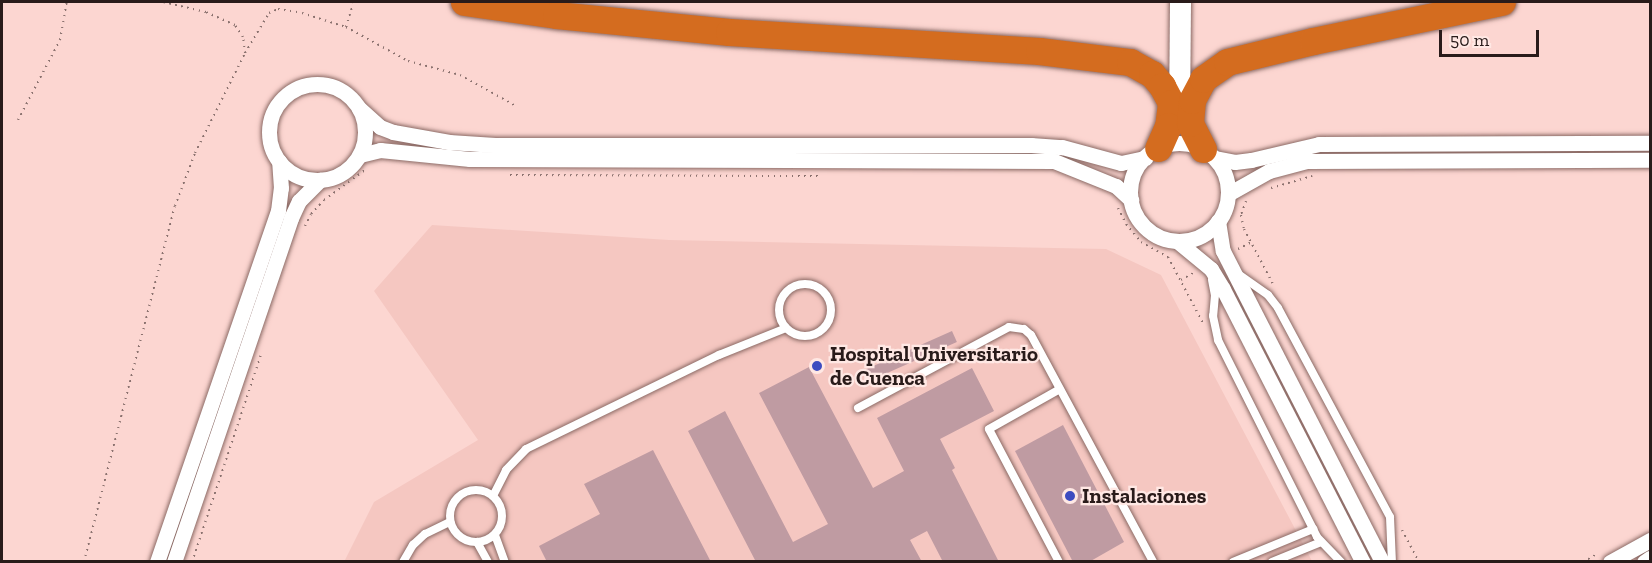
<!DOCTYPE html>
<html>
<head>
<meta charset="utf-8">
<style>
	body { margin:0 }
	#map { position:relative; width:1652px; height:563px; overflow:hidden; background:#fcd6d1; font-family:"Zilla Slab",serif }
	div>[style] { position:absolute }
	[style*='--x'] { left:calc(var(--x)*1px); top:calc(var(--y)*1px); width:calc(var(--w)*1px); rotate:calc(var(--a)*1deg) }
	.built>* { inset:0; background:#f5c7c1 }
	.building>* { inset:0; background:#bf9ba2; transform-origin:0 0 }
	.path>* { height:2px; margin-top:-1px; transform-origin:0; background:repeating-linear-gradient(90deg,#8b726f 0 1.5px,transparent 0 6px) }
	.roads { filter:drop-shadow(0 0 2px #8b6a65) drop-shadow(0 0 2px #8b6a65) }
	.lane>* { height:8px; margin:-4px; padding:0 4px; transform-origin:4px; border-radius:4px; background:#fff }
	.lane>.ring { margin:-4px; padding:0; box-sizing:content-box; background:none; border:8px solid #fff; border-radius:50% }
	.street>* { height:15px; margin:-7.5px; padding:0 7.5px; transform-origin:7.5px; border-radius:7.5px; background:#fff }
	.street>.ring { margin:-7.5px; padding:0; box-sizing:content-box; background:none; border:15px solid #fff; border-radius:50% }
	.secondary>* { height:21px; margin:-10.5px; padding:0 10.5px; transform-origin:10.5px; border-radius:10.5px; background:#fff }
	.highway>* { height:27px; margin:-13.5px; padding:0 13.5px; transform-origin:13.5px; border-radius:13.5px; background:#d46c1f }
	.dots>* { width:16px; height:16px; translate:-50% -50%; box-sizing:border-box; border:3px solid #ffe8e4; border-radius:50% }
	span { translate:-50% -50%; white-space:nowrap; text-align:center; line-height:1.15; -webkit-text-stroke:4.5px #ffe8e4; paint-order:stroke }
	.poi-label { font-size:21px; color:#291b1a; font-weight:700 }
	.left { translate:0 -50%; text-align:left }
	.frame { position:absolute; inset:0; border:3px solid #291b1a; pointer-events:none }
	.scale { position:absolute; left:1439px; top:30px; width:100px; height:27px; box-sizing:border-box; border:3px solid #291b1a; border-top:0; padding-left:8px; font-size:18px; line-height:21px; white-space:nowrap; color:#291b1a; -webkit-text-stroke:4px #ffe8e4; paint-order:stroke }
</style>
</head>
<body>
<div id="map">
	<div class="built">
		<i style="clip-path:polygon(432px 225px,669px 240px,1106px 249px,1161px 275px,1312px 561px,344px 562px,374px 502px,478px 440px,374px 291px)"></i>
	</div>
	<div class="building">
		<i style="left:952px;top:331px;width:12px;height:96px;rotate:66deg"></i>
		<i style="clip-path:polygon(809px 367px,873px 488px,904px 471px,877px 418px,972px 368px,994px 411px,940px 439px,955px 468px,952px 470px,999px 562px,943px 562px,927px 531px,910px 540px,922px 562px,756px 562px,688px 431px,725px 411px,793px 542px,828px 524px,759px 393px)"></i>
		<i style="clip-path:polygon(1063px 425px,1124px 542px,1089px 562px,1073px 562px,1015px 451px)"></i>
		<i style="clip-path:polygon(653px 450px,711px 562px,547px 562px,539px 546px,600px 514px,584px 484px)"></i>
	</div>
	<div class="path">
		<i style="--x:346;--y:27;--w:24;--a:-73"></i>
		<i style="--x:245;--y:53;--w:47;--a:-59"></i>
		<i style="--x:269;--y:13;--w:10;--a:-24"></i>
		<i style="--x:278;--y:9;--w:24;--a:9"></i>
		<i style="--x:302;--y:13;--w:46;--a:17.7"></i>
		<i style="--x:346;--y:27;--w:71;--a:28.7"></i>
		<i style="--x:408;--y:61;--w:54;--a:15.1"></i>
		<i style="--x:460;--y:75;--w:64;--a:29"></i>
		<i style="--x:18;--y:120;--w:90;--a:-62.3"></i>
		<i style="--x:60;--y:40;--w:39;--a:-80"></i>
		<i style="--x:510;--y:175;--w:309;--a:0.2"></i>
		<i style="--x:1271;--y:188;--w:43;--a:-16.3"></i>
		<i style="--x:1246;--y:201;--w:15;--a:110"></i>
		<i style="--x:1241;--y:215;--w:14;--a:78"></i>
		<i style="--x:1244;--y:229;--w:64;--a:62.2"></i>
		<i style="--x:1118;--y:208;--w:18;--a:63"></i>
		<i style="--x:1126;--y:224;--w:23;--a:50"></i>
		<i style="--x:1141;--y:242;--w:31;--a:29"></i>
		<i style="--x:1168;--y:257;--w:75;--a:62.1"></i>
		<i style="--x:305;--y:226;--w:13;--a:-63"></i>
		<i style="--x:311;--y:214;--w:19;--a:-47"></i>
		<i style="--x:324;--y:200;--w:51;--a:-36.2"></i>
		<i style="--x:1238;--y:249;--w:16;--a:-27"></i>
		<i style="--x:1181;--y:280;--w:14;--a:-30"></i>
		<i style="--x:1402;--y:530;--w:36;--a:62"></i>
		<i style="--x:84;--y:562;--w:367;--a:-75.7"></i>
		<i style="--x:175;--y:206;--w:57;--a:-69.3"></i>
		<i style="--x:195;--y:153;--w:112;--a:-63.4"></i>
		<i style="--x:245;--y:53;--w:16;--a:-97"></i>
		<i style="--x:243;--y:37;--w:14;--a:-124"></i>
		<i style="--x:235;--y:25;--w:32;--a:-156"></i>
		<i style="--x:206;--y:12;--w:44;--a:-166.9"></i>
		<i style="--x:192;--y:562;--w:222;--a:-71.6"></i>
		<i style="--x:1583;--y:562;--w:16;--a:-30"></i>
	</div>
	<div class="roads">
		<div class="lane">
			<i style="--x:1241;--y:276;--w:33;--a:35"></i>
			<i style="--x:1268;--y:295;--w:16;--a:52"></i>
			<i style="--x:1278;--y:308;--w:237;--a:61.8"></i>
			<i style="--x:1390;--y:517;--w:45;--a:87.5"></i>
			<i style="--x:1212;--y:280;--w:15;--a:79"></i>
			<i style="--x:1215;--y:295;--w:21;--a:95"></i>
			<i style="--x:1213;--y:316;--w:25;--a:78"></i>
			<i style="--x:1218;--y:340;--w:220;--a:63.3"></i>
			<i style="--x:1317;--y:537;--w:35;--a:46"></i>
			<i class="ring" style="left:779px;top:284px;width:44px;height:44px"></i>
			<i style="--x:858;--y:408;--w:171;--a:-28.2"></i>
			<i style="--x:1009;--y:327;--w:15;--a:8"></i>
			<i style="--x:1024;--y:329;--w:9;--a:41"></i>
			<i style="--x:1031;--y:335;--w:258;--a:61.7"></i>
			<i class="ring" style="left:450px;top:490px;width:44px;height:44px"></i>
			<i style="--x:493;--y:496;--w:29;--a:-63"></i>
			<i style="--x:506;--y:470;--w:29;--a:-46"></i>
			<i style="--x:526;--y:449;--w:215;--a:-26"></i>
			<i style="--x:719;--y:355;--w:72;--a:-21.9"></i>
			<i style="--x:495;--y:535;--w:29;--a:70"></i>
			<i style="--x:477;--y:542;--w:23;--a:61"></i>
			<i style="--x:403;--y:562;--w:20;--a:-60"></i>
			<i style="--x:413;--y:545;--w:16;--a:-43"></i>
			<i style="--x:425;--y:534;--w:28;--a:-26"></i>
			<i style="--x:1059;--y:562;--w:150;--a:-117.8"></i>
			<i style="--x:989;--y:429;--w:81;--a:-29.4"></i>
			<i style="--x:1233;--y:562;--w:87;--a:-22.4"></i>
			<i style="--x:1272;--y:562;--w:53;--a:-22.2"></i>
		</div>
		<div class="street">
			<i class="ring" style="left:269px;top:84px;width:81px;height:81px"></i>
			<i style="--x:359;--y:108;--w:28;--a:42"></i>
			<i style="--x:380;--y:127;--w:14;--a:21"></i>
			<i style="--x:393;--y:132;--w:57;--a:10.1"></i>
			<i style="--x:449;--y:142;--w:46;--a:3.7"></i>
			<i style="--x:495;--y:145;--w:536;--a:0"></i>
			<i style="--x:1031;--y:145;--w:31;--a:4"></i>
			<i style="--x:1062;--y:147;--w:61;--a:15.2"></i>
			<i style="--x:1121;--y:163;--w:25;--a:-12"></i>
			<i class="ring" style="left:1130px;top:143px;width:83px;height:83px"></i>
			<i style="--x:360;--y:155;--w:21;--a:-14"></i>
			<i style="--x:380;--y:150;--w:90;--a:5.7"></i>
			<i style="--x:470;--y:159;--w:584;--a:0.2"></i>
			<i style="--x:1054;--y:161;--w:67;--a:22"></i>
			<i style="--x:1116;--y:186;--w:21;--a:43"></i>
			<i style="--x:1215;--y:158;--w:20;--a:11"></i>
			<i style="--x:1235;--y:162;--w:16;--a:-7"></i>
			<i style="--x:1251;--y:160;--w:70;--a:-13.2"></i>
			<i style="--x:1319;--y:144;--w:331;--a:-0.2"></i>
			<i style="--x:1228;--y:194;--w:47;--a:-29.3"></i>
			<i style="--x:1269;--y:171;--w:39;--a:-15"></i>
			<i style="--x:1307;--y:161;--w:343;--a:-0.2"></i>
			<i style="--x:1218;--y:221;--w:30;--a:81"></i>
			<i style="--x:1223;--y:251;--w:349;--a:62.9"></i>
			<i style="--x:1177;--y:241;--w:44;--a:39.5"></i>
			<i style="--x:1211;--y:269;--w:23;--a:59"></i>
			<i style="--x:1223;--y:289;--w:307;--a:62.9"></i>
			<i style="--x:157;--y:562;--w:371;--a:-71"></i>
			<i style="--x:278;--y:211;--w:23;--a:-83"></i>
			<i style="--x:281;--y:188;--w:27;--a:-94"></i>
			<i style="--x:174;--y:562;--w:363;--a:-71.2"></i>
			<i style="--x:291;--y:218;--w:19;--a:-65"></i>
			<i style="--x:299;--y:201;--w:30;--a:-45"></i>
			<i style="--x:1610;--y:562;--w:46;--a:-28.8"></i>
			<i style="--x:1644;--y:562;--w:7;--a:-34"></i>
		</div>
		<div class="secondary">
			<i style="--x:1179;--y:117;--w:115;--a:-89.5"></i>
		</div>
		<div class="highway">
			<i style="--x:464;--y:2;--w:93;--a:8"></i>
			<i style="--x:556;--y:15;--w:174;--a:5.6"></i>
			<i style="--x:729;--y:32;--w:311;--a:3.5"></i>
			<i style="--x:1039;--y:51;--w:92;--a:6.9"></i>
			<i style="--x:1130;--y:62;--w:25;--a:29"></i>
			<i style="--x:1152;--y:74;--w:16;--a:50"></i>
			<i style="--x:1162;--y:86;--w:19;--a:62"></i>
			<i style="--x:1171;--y:103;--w:23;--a:97"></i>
			<i style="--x:1168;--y:126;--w:24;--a:114"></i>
			<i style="--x:1203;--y:149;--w:29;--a:-117"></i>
			<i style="--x:1190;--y:123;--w:23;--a:-85"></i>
			<i style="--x:1192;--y:100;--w:24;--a:-62"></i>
			<i style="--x:1203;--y:79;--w:29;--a:-35"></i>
			<i style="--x:1227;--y:62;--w:89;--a:-13.7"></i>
			<i style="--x:1313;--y:41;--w:193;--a:-11.7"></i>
		</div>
	</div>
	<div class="dots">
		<i style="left:817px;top:366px;background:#3d4cc0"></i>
		<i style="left:1070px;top:496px;background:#3d4cc0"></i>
	</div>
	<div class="poi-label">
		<span class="left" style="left:830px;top:366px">Hospital Universitario<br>de Cuenca</span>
		<span class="left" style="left:1082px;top:496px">Instalaciones</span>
	</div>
	<div class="frame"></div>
	<div class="scale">50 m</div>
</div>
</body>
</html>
